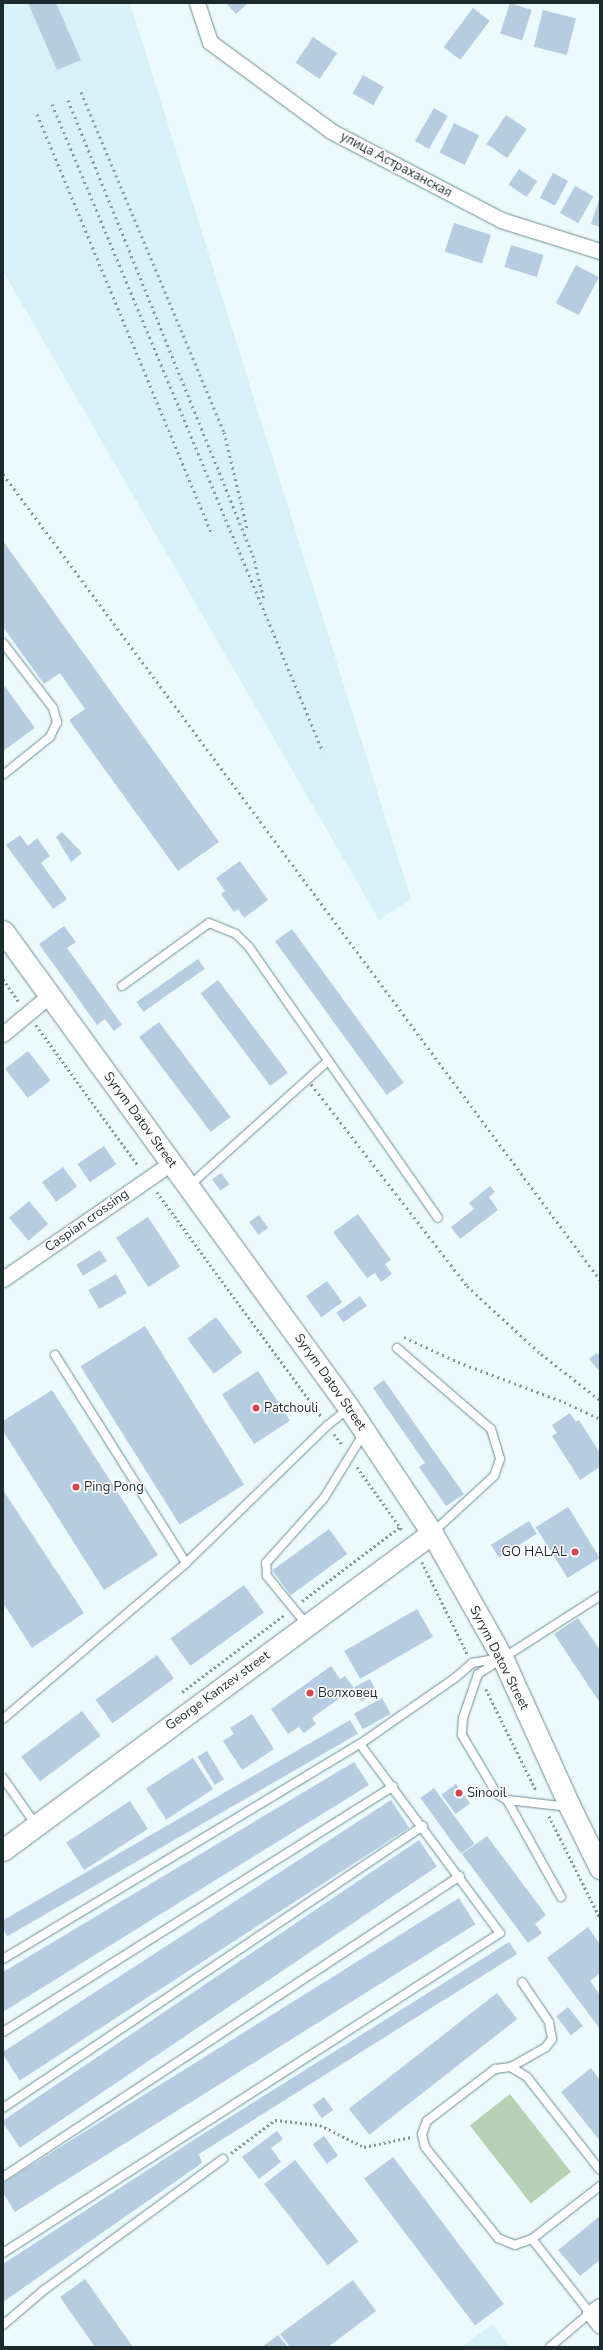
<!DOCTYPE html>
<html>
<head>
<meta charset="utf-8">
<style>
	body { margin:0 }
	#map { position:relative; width:603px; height:2350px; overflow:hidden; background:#ecfafd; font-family:"Nunito Sans",sans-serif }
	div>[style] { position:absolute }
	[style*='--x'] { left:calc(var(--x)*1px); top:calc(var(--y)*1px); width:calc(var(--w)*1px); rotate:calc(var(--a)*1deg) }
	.built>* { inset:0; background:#d7f2f7 }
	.green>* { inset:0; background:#b4d1b3; transform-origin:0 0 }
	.building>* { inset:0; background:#b6cde1; transform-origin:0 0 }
	.path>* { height:2.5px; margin-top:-1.25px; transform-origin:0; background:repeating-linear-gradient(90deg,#879598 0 2px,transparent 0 5px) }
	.roads { filter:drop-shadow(0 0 1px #6c8d94) drop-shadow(0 0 1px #6c8d94) }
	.service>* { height:8px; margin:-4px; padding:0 4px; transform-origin:4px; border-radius:4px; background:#fff }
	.minor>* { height:15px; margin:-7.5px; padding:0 7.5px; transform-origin:7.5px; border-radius:7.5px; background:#fff }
	.secondary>* { height:21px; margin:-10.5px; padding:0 10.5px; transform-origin:10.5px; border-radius:10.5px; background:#fff }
	.rail>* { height:3px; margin-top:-1.5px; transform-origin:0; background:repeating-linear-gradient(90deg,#8a989b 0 2px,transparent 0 6px) }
	.dots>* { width:11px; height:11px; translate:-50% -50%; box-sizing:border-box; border:2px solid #fff; border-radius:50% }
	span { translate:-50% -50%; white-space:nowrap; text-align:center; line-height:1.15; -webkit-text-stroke:3px #fff; paint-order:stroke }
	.street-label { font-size:13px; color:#1d2a2d }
	.poi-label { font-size:13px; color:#1d2a2d }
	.left { translate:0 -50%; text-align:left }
	.right { translate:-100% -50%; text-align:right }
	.frame { position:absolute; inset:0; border:4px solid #1d2a2d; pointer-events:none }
</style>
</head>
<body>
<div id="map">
	<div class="built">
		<i style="clip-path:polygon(3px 3px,130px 3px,411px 899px,379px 920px,3px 271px)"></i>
		<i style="clip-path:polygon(493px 2324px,509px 2347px,461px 2347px)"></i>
	</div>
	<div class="green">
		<i style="left:510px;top:2094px;width:99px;height:51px;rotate:52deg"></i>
	</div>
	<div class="building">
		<i style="clip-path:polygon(28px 3px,56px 3px,81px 60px,57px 70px)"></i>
		<i style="clip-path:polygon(226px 3px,248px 3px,236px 14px)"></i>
		<i style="left:510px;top:3px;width:23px;height:32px;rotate:18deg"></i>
		<i style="left:473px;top:8px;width:21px;height:49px;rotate:37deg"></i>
		<i style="left:543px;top:10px;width:34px;height:38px;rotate:14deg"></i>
		<i style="left:313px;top:37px;width:29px;height:31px;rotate:34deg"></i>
		<i style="left:363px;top:75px;width:24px;height:21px;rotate:30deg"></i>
		<i style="left:434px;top:108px;width:16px;height:38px;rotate:30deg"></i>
		<i style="left:506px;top:115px;width:25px;height:35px;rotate:34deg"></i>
		<i style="left:454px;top:123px;width:28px;height:33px;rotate:26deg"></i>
		<i style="left:519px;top:169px;width:22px;height:19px;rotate:34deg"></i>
		<i style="left:553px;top:173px;width:17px;height:28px;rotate:28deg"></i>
		<i style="left:575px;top:186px;width:21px;height:31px;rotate:29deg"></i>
		<i style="clip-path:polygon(600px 197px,600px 227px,591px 224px)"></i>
		<i style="left:454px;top:223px;width:39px;height:30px;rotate:18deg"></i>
		<i style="left:511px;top:245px;width:34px;height:23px;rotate:17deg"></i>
		<i style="left:576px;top:265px;width:26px;height:43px;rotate:28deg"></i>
		<i style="clip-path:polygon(3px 541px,219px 842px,178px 871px,69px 720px,85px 709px,60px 673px,44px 684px,3px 627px)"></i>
		<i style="clip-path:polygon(3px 684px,35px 728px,3px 751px)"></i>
		<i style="clip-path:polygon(62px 832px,82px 853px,71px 862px,56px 837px)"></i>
		<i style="clip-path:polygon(20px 835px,28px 846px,37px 838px,50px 856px,41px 863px,67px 899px,53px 909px,6px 845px)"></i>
		<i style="clip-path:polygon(240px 861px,268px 900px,244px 918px,238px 909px,234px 912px,221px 894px,225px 891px,216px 878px)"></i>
		<i style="clip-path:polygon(64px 926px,76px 942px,67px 948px,122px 1025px,114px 1031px,105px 1019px,97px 1025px,39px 944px)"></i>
		<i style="left:292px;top:929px;width:190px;height:21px;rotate:54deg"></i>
		<i style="left:198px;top:959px;width:12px;height:75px;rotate:55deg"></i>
		<i style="left:218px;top:980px;width:116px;height:22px;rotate:53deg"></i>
		<i style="left:159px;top:1022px;width:119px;height:25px;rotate:53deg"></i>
		<i style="left:28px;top:1051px;width:37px;height:29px;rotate:52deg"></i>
		<i style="left:104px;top:1146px;width:22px;height:32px;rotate:56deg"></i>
		<i style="left:63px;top:1167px;width:24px;height:26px;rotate:54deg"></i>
		<i style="left:221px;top:1173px;width:14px;height:11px;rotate:54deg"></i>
		<i style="clip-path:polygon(490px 1186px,495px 1192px,489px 1197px,498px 1210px,460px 1239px,451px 1227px,474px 1209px,469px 1203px)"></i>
		<i style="left:29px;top:1201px;width:30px;height:26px;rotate:50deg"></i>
		<i style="clip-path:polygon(358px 1214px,391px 1260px,385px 1264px,392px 1274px,381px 1282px,375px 1273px,367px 1278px,333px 1232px)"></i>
		<i style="left:259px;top:1215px;width:16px;height:12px;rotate:55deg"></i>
		<i style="left:148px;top:1217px;width:59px;height:38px;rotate:57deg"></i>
		<i style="left:100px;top:1250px;width:13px;height:28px;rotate:58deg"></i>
		<i style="left:116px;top:1274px;width:22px;height:32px;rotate:60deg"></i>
		<i style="left:327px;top:1281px;width:26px;height:26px;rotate:54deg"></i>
		<i style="left:360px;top:1296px;width:12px;height:29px;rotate:55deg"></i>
		<i style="left:216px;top:1317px;width:44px;height:36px;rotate:53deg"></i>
		<i style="left:145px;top:1326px;width:187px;height:76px;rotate:58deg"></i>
		<i style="clip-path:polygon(597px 1353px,600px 1356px,600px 1372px,589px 1359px)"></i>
		<i style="left:258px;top:1371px;width:59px;height:43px;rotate:57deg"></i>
		<i style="clip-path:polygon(384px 1380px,464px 1494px,446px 1506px,419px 1467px,425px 1463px,373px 1388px)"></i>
		<i style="clip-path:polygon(52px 1390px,158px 1555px,104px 1590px,3px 1431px,3px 1421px)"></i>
		<i style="clip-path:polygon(570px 1413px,576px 1422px,579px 1420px,600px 1453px,600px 1467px,580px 1480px,552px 1436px,557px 1433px,552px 1425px)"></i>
		<i style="clip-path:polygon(3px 1490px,84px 1613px,32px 1648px,3px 1603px)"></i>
		<i style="left:568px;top:1507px;width:60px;height:38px;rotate:58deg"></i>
		<i style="left:529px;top:1521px;width:15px;height:45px;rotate:58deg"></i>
		<i style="left:329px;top:1529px;width:31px;height:70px;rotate:54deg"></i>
		<i style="left:244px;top:1585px;width:34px;height:91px;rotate:54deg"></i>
		<i style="left:417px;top:1609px;width:32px;height:84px;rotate:60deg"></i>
		<i style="clip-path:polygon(578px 1618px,600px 1650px,600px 1703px,554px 1634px)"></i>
		<i style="left:157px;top:1655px;width:29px;height:76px;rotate:54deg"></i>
		<i style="clip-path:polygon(331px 1666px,340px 1679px,345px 1676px,354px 1688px,312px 1718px,316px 1724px,304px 1733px,299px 1727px,288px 1734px,271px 1709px)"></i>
		<i style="left:370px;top:1679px;width:16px;height:18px;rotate:63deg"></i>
		<i style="left:382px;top:1698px;width:18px;height:32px;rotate:61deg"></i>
		<i style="left:82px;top:1711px;width:31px;height:76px;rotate:53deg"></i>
		<i style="clip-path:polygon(252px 1714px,274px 1749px,242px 1770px,223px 1741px,234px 1734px,230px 1728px)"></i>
		<i style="left:350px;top:1720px;width:16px;height:405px;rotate:60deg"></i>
		<i style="left:207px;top:1751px;width:33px;height:11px;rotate:59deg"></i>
		<i style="left:193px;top:1758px;width:37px;height:56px;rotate:57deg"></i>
		<i style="clip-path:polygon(354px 1762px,369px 1785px,3px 2012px,3px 1972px)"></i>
		<i style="left:456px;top:1784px;width:24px;height:18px;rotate:54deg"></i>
		<i style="left:434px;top:1788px;width:69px;height:17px;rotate:54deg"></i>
		<i style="left:391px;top:1800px;width:33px;height:464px;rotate:57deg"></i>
		<i style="left:130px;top:1801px;width:33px;height:76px;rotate:57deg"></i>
		<i style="clip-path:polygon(487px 1836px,546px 1915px,535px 1924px,542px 1933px,528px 1943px,462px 1854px)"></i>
		<i style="left:419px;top:1840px;width:32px;height:503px;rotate:56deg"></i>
		<i style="left:459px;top:1898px;width:31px;height:543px;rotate:58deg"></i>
		<i style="clip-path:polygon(588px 1927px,600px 1944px,600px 1973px,590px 1981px,600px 1995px,600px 2029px,547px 1958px)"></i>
		<i style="clip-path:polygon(509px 1942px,517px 1954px,199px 2154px,202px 2163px,3px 2302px,3px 2264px,192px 2141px)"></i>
		<i style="left:497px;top:1993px;width:33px;height:188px;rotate:52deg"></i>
		<i style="left:568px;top:2007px;width:24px;height:15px;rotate:52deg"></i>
		<i style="clip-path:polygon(591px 2068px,600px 2080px,600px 2141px,561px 2092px)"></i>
		<i style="left:324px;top:2097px;width:16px;height:14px;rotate:55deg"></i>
		<i style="clip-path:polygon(277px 2131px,283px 2139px,271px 2148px,281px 2162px,259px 2179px,242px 2157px)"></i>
		<i style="left:324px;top:2136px;width:24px;height:14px;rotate:54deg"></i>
		<i style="left:393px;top:2157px;width:184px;height:36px;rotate:53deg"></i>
		<i style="left:295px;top:2160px;width:103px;height:39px;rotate:52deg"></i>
		<i style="clip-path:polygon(600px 2216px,600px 2260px,580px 2276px,558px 2250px)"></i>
		<i style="clip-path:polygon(85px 2279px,133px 2347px,95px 2347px,60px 2297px)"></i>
		<i style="clip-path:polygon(353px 2280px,376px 2311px,328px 2347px,290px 2347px,280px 2334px)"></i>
		<i style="clip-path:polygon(278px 2335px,288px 2347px,262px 2347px)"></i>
	</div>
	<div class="path">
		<i style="--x:3;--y:979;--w:28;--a:55"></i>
		<i style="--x:36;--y:1025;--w:175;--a:54"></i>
		<i style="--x:157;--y:1192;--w:278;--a:53.8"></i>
		<i style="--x:334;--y:1434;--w:15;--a:53"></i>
		<i style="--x:357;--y:1467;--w:79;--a:54.3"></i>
		<i style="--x:422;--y:1562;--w:102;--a:63.7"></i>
		<i style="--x:302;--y:1601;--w:123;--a:-37.1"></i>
		<i style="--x:486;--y:1689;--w:115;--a:63.7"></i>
		<i style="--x:182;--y:1692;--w:128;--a:-37"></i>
		<i style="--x:549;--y:1816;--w:114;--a:63.4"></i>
		<i style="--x:231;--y:2153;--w:55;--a:-36.9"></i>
		<i style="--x:275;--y:2120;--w:45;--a:6.3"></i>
		<i style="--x:320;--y:2125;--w:49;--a:26.6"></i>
		<i style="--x:364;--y:2147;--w:48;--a:-12"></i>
	</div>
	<div class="roads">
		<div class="service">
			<i style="--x:3;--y:643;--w:82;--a:52.4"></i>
			<i style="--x:53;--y:708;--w:15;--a:74"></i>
			<i style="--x:57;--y:722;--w:17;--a:115"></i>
			<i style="--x:50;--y:737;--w:60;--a:141"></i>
			<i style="--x:122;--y:986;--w:107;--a:-35.9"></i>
			<i style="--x:209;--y:923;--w:29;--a:22"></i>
			<i style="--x:236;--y:934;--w:18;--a:45"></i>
			<i style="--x:249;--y:947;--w:330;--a:55.1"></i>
			<i style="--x:189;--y:1186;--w:187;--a:-42"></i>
			<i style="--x:397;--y:1348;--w:124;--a:40.8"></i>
			<i style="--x:491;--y:1429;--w:31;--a:73"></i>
			<i style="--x:500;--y:1459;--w:18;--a:109"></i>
			<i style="--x:494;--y:1476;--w:84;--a:137.4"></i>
			<i style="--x:55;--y:1355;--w:246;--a:57.8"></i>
			<i style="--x:307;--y:1625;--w:63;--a:-129.2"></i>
			<i style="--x:267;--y:1576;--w:13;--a:-94"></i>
			<i style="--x:266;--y:1563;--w:87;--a:-48.3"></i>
			<i style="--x:324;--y:1498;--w:76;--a:-58.4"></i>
			<i style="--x:3;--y:1719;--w:240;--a:-40.4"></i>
			<i style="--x:186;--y:1563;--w:198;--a:-44.2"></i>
			<i style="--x:328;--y:1425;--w:27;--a:-39"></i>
			<i style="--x:360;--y:1744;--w:116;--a:-34.8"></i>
			<i style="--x:455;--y:1678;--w:23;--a:-41"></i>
			<i style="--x:472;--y:1663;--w:27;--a:-10"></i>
			<i style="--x:3;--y:1778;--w:57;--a:54.9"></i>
			<i style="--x:507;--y:1800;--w:111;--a:60.9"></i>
			<i style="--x:569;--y:1807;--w:62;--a:-173.6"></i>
			<i style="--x:507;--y:1800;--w:12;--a:-149"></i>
			<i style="--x:497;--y:1794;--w:69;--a:-120.7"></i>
			<i style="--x:462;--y:1735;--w:17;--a:-87"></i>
			<i style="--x:463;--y:1718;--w:46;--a:-71.2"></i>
			<i style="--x:478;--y:1674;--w:145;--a:-32.6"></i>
			<i style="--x:3;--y:1959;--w:417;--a:-31.1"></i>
			<i style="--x:360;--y:1744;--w:235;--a:53.5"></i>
			<i style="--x:500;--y:1933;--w:591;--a:147.22"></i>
			<i style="--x:3;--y:2032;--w:461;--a:-32.2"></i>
			<i style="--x:511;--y:2067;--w:40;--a:-29.7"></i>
			<i style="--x:546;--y:2047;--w:10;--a:-53"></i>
			<i style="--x:552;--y:2039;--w:17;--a:-100"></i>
			<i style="--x:549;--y:2022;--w:48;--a:-124"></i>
			<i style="--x:3;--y:2108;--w:506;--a:-33.88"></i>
			<i style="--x:3;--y:2177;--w:547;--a:-33.37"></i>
			<i style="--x:532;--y:2239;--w:18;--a:161"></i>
			<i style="--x:515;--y:2245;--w:18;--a:-158"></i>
			<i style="--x:498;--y:2238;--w:117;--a:-128.7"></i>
			<i style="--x:425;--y:2147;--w:13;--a:-103"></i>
			<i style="--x:422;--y:2134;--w:14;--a:-69"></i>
			<i style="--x:427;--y:2121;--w:86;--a:-37.4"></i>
			<i style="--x:495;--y:2069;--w:16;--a:-7"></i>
			<i style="--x:511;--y:2067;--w:19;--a:32"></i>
			<i style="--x:527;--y:2077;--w:118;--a:51.9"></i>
			<i style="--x:3;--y:2325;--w:54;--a:-40.5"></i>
			<i style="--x:44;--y:2290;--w:222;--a:-36.2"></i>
			<i style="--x:550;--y:2347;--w:52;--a:-40.4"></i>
			<i style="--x:590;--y:2313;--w:94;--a:-128.1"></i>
			<i style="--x:532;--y:2239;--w:86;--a:-37.9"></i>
		</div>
		<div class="minor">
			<i style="--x:197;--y:3;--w:41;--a:71.6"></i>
			<i style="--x:210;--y:42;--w:150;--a:36.3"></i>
			<i style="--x:331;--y:131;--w:192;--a:27.6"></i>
			<i style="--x:501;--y:220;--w:104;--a:17.4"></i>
			<i style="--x:3;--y:1034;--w:61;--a:-39.7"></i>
			<i style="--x:3;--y:1279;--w:204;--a:-34.6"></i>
			<i style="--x:600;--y:2306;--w:12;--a:145"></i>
			<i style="--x:590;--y:2313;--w:16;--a:52"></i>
		</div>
		<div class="secondary">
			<i style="--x:3;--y:931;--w:589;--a:54.04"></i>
			<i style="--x:349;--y:1408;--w:150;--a:56.4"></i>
			<i style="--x:432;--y:1533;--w:142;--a:60.6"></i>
			<i style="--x:502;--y:1657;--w:165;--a:65.6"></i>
			<i style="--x:570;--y:1807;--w:68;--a:63.8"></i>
			<i style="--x:3;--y:1850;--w:533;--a:-36.46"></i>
		</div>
	</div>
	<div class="rail">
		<i style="--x:81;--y:92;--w:369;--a:67.2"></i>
		<i style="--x:224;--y:432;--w:99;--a:76.5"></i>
		<i style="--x:68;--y:100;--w:491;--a:67.9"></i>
		<i style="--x:253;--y:555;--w:46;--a:76.3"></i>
		<i style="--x:52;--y:104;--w:702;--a:67.3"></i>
		<i style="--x:37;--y:114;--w:456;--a:67.4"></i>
		<i style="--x:3;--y:474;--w:1003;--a:53.47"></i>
		<i style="--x:311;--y:1084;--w:255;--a:52.3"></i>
		<i style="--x:467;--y:1286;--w:100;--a:42.6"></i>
		<i style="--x:541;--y:1354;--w:75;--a:37.9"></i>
		<i style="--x:404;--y:1337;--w:60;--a:24.8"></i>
		<i style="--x:458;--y:1362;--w:113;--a:20.7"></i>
		<i style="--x:564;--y:1402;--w:40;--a:25"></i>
	</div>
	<div class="dots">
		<i style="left:256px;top:1408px;background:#d5454f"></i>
		<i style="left:76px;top:1487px;background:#d5454f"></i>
		<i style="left:575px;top:1552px;background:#d5454f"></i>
		<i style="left:310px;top:1693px;background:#d5454f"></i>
		<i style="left:459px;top:1793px;background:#d5454f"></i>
	</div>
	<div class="street-label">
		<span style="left:396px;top:165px;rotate:28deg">улица Астраханская</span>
		<span style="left:140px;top:1120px;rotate:54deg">Syrym Datov Street</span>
		<span style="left:87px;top:1221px;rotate:-35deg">Caspian crossing</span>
		<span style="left:330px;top:1382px;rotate:55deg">Syrym Datov Street</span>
		<span style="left:499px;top:1658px;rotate:63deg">Syrym Datov Street</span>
		<span style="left:218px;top:1691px;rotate:-36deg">George Kanzev street</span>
	</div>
	<div class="poi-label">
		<span class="left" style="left:264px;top:1408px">Patchouli</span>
		<span class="left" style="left:84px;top:1487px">Ping Pong</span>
		<span class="right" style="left:567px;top:1552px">GO HALAL</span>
		<span class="left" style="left:318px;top:1693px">Волховец</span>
		<span class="left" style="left:467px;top:1793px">Sinooil</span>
	</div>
	<div class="frame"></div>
</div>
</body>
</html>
